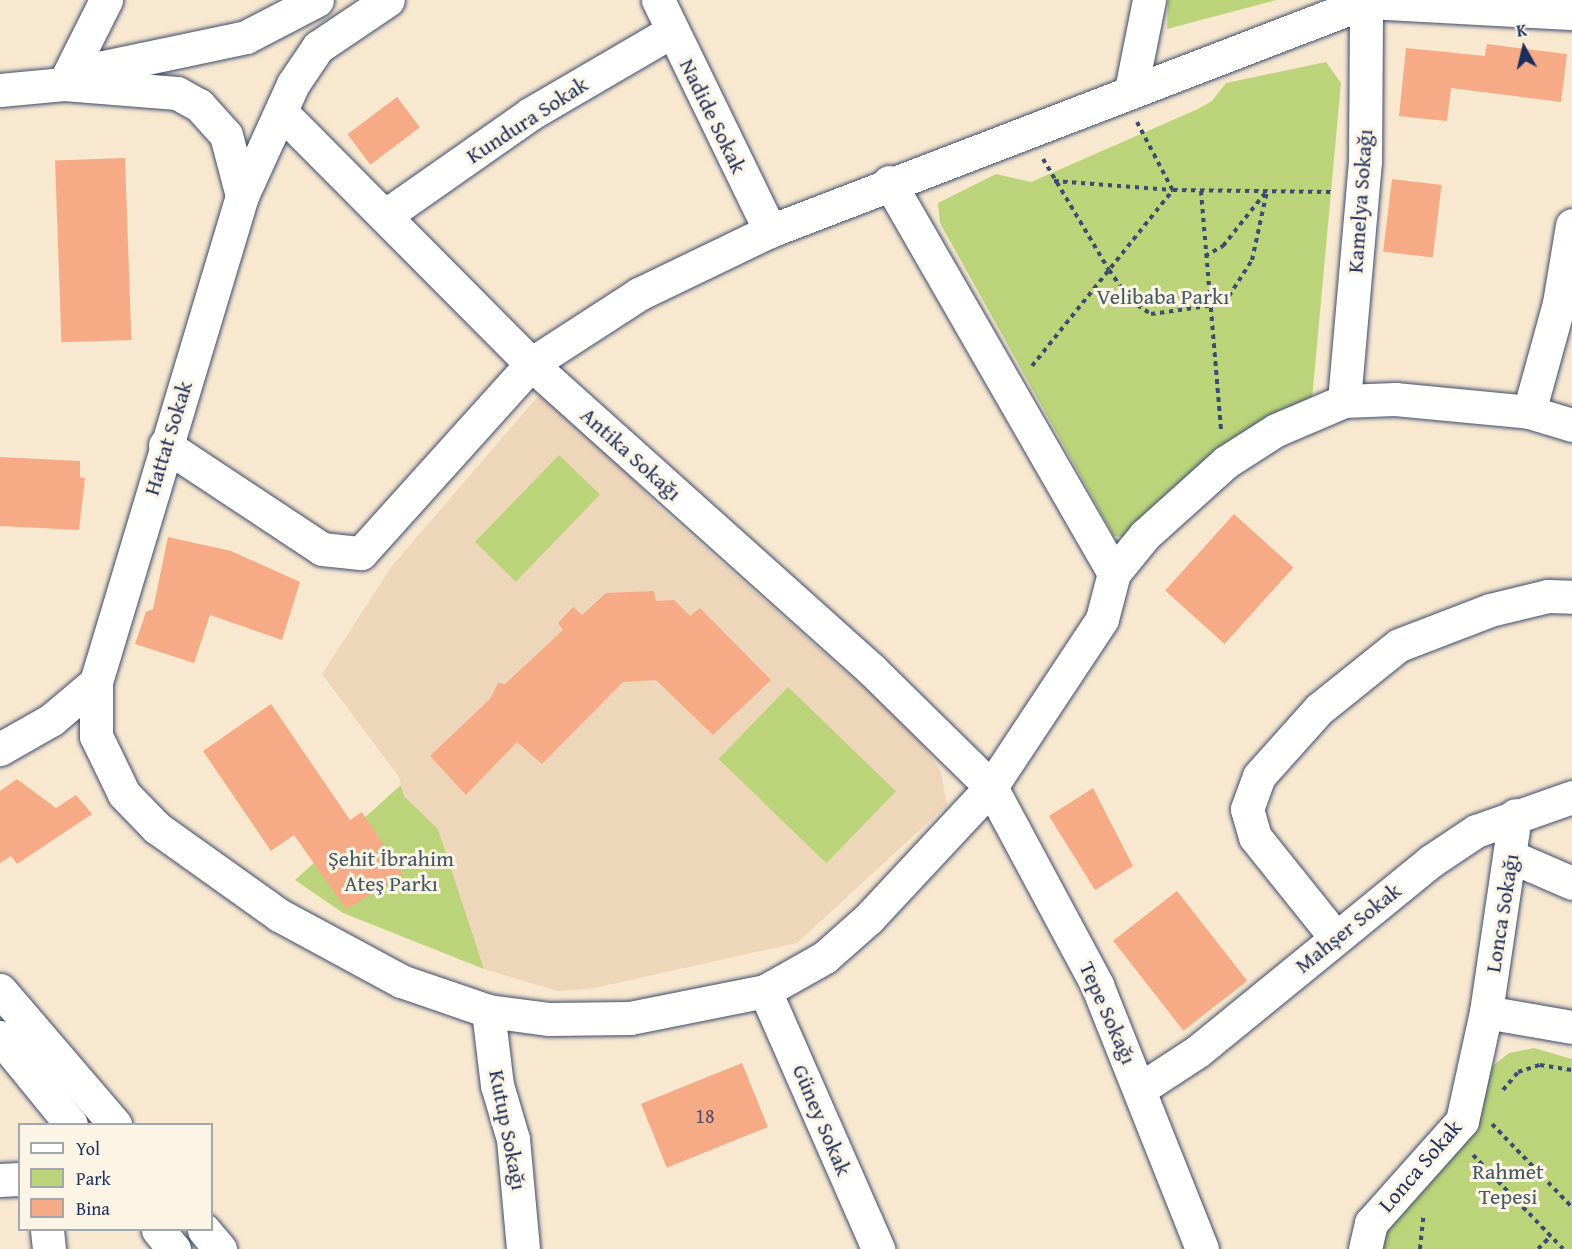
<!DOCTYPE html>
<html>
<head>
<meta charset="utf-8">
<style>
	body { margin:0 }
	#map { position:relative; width:1572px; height:1249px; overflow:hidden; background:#f8e8d0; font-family:"Gentium Book Plus",serif }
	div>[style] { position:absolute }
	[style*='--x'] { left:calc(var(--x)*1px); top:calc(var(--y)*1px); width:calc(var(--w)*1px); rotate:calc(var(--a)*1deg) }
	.built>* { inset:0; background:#eed6bb }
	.green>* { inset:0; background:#bbd47a; transform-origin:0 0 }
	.building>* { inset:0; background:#f6ab86; transform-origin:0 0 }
	.path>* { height:4px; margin-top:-2px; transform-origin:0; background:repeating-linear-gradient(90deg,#3c4b6f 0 4.5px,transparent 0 9px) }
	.roads { filter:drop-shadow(0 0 2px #3c4b6f) drop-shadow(0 0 2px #3c4b6f) }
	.minor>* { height:33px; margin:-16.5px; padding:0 16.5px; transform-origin:16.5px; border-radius:16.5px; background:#fff }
	.major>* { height:33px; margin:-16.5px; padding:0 16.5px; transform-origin:16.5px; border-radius:16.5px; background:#fff }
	span { translate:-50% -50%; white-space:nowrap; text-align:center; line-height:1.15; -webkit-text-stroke:6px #fcf5e5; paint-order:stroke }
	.number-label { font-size:20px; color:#524e68 }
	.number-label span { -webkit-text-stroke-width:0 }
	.street-label { font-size:22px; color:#1b2f5e }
	.park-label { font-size:22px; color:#435865 }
	.legend { position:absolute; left:18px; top:1123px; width:195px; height:108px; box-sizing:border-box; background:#fcf5e5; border:2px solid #a2a6af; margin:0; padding:8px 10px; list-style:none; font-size:18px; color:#1b2f5e }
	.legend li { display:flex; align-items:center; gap:12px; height:30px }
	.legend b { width:30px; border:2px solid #a2a6af }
	.north { position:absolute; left:1494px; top:18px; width:60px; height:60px; -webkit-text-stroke:4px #fcf5e5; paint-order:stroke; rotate:352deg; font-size:16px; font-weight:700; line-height:24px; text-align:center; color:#1b2f5e }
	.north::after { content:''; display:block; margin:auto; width:21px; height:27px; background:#1b2f5e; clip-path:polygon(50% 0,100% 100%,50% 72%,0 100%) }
</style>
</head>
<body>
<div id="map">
	<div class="built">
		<i style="clip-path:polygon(546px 387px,663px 511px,881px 703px,922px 743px,941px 772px,947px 805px,797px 943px,590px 989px,557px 991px,484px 969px,438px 829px,404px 796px,399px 777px,322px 674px,392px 566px)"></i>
	</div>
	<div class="green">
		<i style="clip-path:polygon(1168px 0,1277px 0,1167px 29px)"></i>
		<i style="clip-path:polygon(1326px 62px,1341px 83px,1312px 399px,1124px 537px,1114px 536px,940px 223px,938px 203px,996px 174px,1031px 182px,1198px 109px,1212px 101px,1226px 83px)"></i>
		<i style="left:559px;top:455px;width:57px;height:121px;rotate:44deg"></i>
		<i style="left:788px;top:687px;width:150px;height:100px;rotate:44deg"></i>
		<i style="clip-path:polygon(401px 785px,404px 796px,438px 829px,484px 969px,343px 913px,295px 880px)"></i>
		<i style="clip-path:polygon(1534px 1048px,1572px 1059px,1572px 1249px,1379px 1249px,1380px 1234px,1485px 1072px,1509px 1053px)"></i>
	</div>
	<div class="building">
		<i style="clip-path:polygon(1487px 44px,1567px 54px,1561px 102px,1451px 88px,1447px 121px,1399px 116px,1406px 48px,1485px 56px)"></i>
		<i style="left:397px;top:97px;width:38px;height:62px;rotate:53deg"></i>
		<i style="left:125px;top:158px;width:182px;height:70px;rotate:88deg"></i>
		<i style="left:1392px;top:179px;width:50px;height:73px;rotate:7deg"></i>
		<i style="clip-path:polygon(0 457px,80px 461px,80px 477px,85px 478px,79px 530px,0 526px)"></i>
		<i style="left:1234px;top:514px;width:80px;height:103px;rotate:42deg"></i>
		<i style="clip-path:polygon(168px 537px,231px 551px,300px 582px,282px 640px,210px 615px,194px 663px,135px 644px,146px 612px,153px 609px)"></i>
		<i style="clip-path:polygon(654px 591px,656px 601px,674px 600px,690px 616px,700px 608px,771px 680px,713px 735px,656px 680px,623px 682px,542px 764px,517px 742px,466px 795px,430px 756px,490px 699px,498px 683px,505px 684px,563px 630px,558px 623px,573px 607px,582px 615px,606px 593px)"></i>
		<i style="clip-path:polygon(271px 704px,350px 820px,362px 812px,403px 875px,346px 909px,294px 835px,271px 851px,203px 751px)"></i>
		<i style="clip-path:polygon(17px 779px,56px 808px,76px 795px,92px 814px,17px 864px,11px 856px,0 863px,0 791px)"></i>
		<i style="clip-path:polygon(1093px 788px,1133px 866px,1095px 890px,1049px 816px)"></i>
		<i style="left:1177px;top:891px;width:114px;height:81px;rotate:52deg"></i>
		<i style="left:742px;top:1063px;width:69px;height:109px;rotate:68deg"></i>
	</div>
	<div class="path">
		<i style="--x:1137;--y:122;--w:76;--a:62.4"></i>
		<i style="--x:1043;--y:159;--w:129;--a:59.3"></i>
		<i style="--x:1109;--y:270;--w:37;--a:55"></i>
		<i style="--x:1130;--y:300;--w:25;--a:34"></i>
		<i style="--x:1151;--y:314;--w:59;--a:-7.9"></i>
		<i style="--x:1209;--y:306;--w:22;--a:-27"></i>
		<i style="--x:1229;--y:296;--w:43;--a:-57.4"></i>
		<i style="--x:1252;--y:260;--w:71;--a:-77.7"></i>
		<i style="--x:1054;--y:181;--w:119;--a:4.3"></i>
		<i style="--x:1173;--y:190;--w:158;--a:0.7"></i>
		<i style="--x:1201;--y:191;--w:239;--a:85.2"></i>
		<i style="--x:1205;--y:256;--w:21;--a:-29"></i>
		<i style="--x:1223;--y:246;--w:69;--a:-51.5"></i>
		<i style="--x:1032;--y:366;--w:226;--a:-51.3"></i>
		<i style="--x:1503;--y:1090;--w:23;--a:-50"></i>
		<i style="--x:1518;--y:1072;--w:23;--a:-18"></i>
		<i style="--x:1540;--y:1065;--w:32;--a:9"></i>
		<i style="--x:1492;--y:1124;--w:115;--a:46.1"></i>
		<i style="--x:1473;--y:1155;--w:130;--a:46.2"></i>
		<i style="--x:1420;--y:1249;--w:36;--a:-84"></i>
		<i style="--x:1538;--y:1249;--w:18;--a:-45"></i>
	</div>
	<div class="roads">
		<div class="minor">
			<i style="--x:658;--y:0;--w:257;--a:64.1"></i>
			<i style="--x:64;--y:84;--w:43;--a:-23"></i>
			<i style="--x:104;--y:67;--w:145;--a:-11.9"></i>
			<i style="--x:246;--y:37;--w:80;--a:-27.5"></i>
			<i style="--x:64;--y:84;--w:94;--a:-63.4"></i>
			<i style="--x:1131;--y:90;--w:92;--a:-78.7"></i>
			<i style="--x:281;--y:112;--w:355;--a:45.2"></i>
			<i style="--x:531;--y:364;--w:458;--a:41.9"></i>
			<i style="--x:872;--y:670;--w:167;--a:44.5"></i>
			<i style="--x:991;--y:787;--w:225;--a:61.8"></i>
			<i style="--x:1097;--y:985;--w:284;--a:68.3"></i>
			<i style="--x:889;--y:182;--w:451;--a:60.1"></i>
			<i style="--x:242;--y:196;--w:123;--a:-65.5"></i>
			<i style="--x:293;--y:84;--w:45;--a:-56"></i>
			<i style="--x:318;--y:47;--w:84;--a:-33.9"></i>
			<i style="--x:386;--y:215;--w:176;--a:-35"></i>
			<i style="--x:530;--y:114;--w:164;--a:-30.3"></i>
			<i style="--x:1344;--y:401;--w:240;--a:-85"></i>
			<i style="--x:1365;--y:162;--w:162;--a:-89.6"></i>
			<i style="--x:1529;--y:412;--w:113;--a:-74.6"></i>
			<i style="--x:1559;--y:303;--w:79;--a:-80.5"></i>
			<i style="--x:165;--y:445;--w:188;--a:33.5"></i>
			<i style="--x:322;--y:549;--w:39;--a:6"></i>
			<i style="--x:361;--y:553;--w:254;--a:-48"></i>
			<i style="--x:531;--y:364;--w:129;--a:-32.9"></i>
			<i style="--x:639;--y:294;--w:145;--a:-25.7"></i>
			<i style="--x:770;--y:231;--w:638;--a:-21.02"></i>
			<i style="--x:1366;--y:2;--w:206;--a:3.1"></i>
			<i style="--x:96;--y:682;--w:54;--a:90"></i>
			<i style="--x:96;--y:736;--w:64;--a:64.2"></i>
			<i style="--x:124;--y:794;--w:47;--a:45.9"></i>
			<i style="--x:157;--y:828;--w:150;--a:35.5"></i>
			<i style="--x:279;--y:915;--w:139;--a:28.4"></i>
			<i style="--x:401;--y:981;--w:92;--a:19"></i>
			<i style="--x:488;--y:1011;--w:62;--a:7.5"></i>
			<i style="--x:549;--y:1019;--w:81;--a:-0.7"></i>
			<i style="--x:630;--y:1018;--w:138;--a:-11.3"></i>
			<i style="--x:765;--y:991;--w:69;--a:-29.5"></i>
			<i style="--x:825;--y:957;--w:59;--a:-41.6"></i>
			<i style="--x:869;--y:918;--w:179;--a:-47"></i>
			<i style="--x:991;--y:787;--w:201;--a:-56.5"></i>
			<i style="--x:1102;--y:619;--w:48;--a:-75.4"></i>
			<i style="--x:1114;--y:573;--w:49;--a:-50.8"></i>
			<i style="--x:1145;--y:535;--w:109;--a:-42"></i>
			<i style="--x:1226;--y:462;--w:59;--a:-32.6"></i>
			<i style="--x:1276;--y:430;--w:74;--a:-23.1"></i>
			<i style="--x:1344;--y:401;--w:51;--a:-2.2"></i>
			<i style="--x:1395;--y:399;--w:135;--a:5.5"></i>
			<i style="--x:1529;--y:412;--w:45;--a:16.8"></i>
			<i style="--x:1512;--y:857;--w:65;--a:23.4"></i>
			<i style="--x:1336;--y:938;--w:129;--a:-128.7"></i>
			<i style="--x:1255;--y:837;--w:29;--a:-106"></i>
			<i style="--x:1247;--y:809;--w:35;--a:-70"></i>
			<i style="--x:1259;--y:776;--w:90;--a:-48.2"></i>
			<i style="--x:1319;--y:709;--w:102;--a:-38.7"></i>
			<i style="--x:1399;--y:645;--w:97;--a:-21"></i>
			<i style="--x:1490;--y:610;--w:60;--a:-13.6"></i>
			<i style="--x:1548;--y:596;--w:24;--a:2"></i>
			<i style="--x:765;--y:991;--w:282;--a:66.3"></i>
			<i style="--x:488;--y:1011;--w:75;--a:83.1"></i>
			<i style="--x:497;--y:1085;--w:56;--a:73.5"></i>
			<i style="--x:513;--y:1139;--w:110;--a:84.8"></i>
			<i style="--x:1486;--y:1012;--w:87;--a:9.9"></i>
			<i style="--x:1140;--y:1089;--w:69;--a:-33.2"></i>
			<i style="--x:1198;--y:1051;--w:301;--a:-39.2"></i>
			<i style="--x:1431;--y:861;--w:54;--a:-33.7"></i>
			<i style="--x:1476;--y:831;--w:102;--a:-19.5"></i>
			<i style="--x:0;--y:1180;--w:20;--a:-3"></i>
			<i style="--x:47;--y:1230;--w:19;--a:84"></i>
			<i style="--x:1365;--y:1249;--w:27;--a:-77"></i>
			<i style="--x:1371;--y:1223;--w:137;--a:-48.3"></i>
			<i style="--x:1462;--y:1121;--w:112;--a:-77.6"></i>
			<i style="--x:1486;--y:1012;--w:199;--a:-81.6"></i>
		</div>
		<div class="major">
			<i style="--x:0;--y:90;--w:64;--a:-5.4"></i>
			<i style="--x:64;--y:84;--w:113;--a:4.6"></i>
			<i style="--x:177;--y:93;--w:25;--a:29"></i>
			<i style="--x:199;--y:105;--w:40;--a:48"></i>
			<i style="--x:226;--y:135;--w:63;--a:75.3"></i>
			<i style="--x:242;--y:196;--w:507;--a:106.72"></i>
			<i style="--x:96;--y:682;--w:59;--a:139.8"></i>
			<i style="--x:51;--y:720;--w:59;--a:150.4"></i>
			<i style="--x:0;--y:990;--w:177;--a:49.4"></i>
			<i style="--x:0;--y:1037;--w:112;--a:50.8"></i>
			<i style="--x:158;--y:1230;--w:25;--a:50"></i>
			<i style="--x:204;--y:1230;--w:25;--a:50"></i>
		</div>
	</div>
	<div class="number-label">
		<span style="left:705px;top:1115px">18</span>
	</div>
	<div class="street-label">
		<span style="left:713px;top:116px;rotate:64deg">Nadide Sokak</span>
		<span style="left:527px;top:120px;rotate:-33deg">Kundura Sokak</span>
		<span style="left:1360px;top:201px;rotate:-86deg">Kamelya Sokağı</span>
		<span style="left:168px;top:438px;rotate:-73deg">Hattat Sokak</span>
		<span style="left:631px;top:454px;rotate:42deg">Antika Sokağı</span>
		<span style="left:1502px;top:913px;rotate:-81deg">Lonca Sokağı</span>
		<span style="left:1348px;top:928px;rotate:-39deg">Mahşer Sokak</span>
		<span style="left:1108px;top:1013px;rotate:66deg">Tepe Sokağı</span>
		<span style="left:822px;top:1120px;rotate:67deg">Güney Sokak</span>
		<span style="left:508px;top:1130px;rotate:79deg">Kutup Sokağı</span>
		<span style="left:1420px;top:1166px;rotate:-49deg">Lonca Sokak</span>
	</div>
	<div class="park-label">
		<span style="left:1163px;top:297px">Velibaba Parkı</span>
		<span style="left:391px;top:871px">Şehit İbrahim<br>Ateş Parkı</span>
		<span style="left:1508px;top:1184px">Rahmet<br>Tepesi</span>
	</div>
	<ul class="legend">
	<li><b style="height:8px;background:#fff"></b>Yol</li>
	<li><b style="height:16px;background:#bbd47a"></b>Park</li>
	<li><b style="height:16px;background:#f6ab86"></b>Bina</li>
	</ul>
	<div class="north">K</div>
</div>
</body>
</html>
